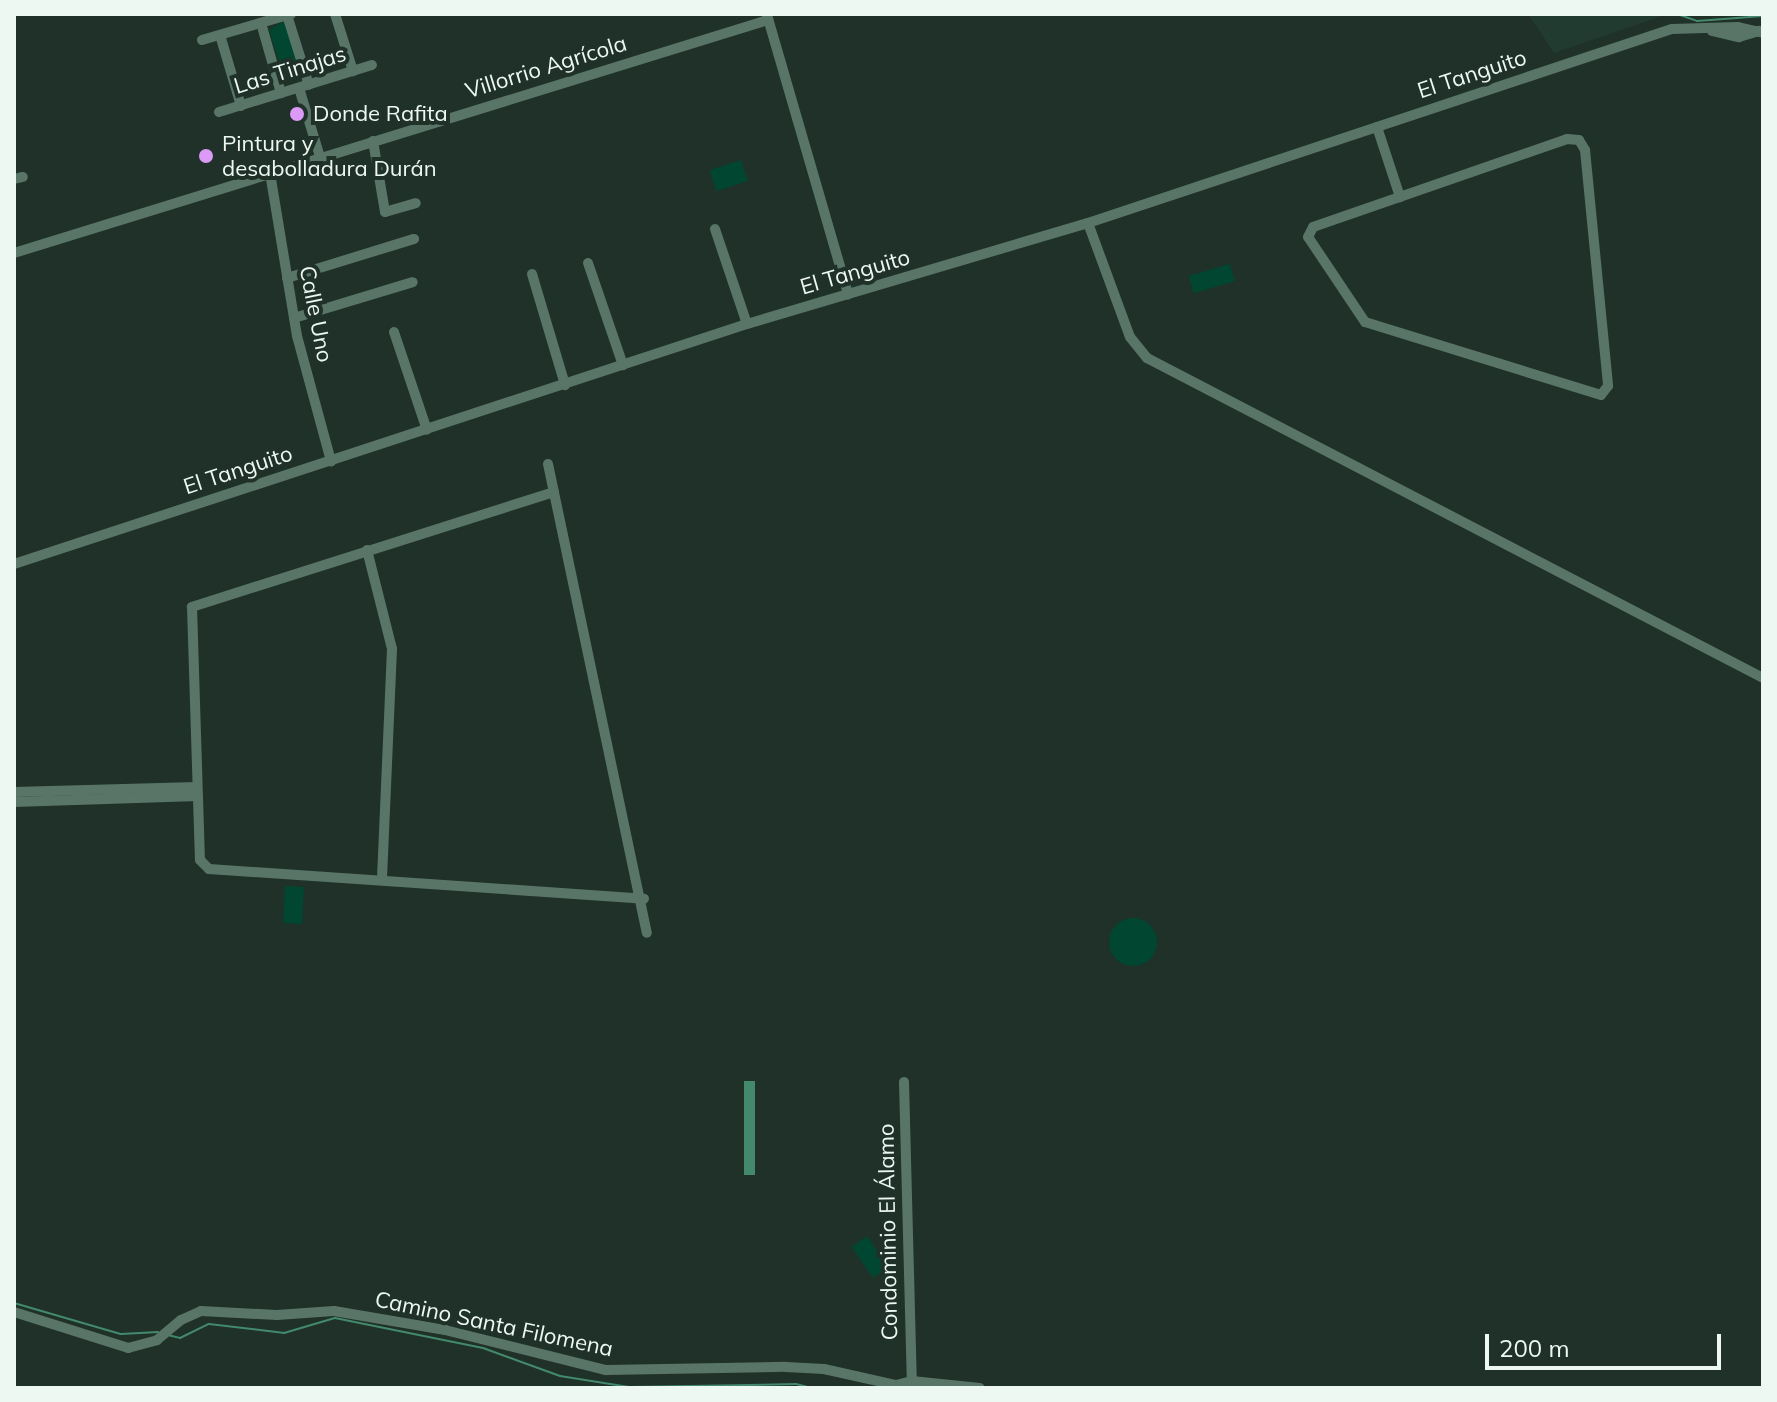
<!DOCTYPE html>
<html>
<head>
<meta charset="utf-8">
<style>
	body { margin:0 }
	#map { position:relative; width:1777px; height:1402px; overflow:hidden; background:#1f3129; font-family:Mulish,sans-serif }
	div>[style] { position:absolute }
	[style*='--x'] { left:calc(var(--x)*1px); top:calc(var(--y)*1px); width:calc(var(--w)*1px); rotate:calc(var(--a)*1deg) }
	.built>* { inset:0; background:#213b30 }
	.green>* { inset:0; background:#004630; transform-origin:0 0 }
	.round { border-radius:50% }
	.water>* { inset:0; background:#43896d; transform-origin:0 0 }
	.stream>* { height:2px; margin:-1px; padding:0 1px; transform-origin:1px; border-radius:1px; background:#43896d }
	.minor>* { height:10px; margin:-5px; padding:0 5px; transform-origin:5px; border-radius:5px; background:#597568 }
	.dots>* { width:22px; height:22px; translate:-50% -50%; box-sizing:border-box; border:4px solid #1f3129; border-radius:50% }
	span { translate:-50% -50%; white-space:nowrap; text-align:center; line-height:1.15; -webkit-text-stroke:8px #1f3129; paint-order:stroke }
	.street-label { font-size:22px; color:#edf8f3 }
	.poi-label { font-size:22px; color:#edf8f3 }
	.left { translate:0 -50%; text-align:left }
	.frame { position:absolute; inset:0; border:16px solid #edf8f3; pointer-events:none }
	.scale { position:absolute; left:1485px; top:1334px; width:236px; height:36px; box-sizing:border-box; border:4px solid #edf8f3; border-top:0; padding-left:10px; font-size:24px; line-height:28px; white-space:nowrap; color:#edf8f3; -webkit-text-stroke:6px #1f3129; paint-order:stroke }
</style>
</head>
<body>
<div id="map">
	<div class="built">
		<i style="clip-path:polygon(1528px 14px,1660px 14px,1662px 16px,1554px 53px)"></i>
	</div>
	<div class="green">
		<i style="clip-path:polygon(282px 22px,288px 24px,303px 74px,291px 82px,285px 80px,269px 30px)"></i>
		<i style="left:741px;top:160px;width:22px;height:33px;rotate:72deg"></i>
		<i style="left:1230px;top:264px;width:18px;height:43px;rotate:74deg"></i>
		<i style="left:285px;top:886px;width:19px;height:37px;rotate:3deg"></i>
		<i class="round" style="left:1109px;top:918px;width:48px;height:48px"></i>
		<i style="left:867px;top:1236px;width:38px;height:19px;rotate:55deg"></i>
	</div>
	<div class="water">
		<i style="left:744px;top:1081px;width:11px;height:94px"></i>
	</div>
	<div class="stream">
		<i style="--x:1677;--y:14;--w:21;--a:19"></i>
		<i style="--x:1697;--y:21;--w:66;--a:-4.3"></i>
		<i style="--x:14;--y:1303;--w:111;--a:16.2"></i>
		<i style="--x:121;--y:1334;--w:37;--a:-3"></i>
		<i style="--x:168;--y:1335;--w:12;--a:14"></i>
		<i style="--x:180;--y:1338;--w:32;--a:-26"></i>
		<i style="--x:209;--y:1324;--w:76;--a:6.8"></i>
		<i style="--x:284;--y:1333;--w:53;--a:-16.4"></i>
		<i style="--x:335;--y:1318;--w:151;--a:11.5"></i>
		<i style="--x:483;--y:1348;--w:82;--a:20"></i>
		<i style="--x:560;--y:1376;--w:70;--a:9.1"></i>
		<i style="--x:629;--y:1387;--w:167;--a:-1"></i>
		<i style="--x:796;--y:1384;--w:16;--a:14"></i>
	</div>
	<div class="minor">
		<i style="--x:335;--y:14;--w:60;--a:72.5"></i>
		<i style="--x:287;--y:15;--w:73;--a:72.6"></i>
		<i style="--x:767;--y:15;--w:291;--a:73.8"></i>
		<i style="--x:261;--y:23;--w:73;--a:74.1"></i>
		<i style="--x:1712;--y:31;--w:28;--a:13"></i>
		<i style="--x:1739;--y:37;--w:21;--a:-17"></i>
		<i style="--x:220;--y:35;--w:74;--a:73.5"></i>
		<i style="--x:202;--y:40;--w:93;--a:-16.3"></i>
		<i style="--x:299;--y:88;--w:72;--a:73.1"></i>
		<i style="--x:219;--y:112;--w:160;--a:-17.1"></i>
		<i style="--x:1377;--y:127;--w:74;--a:71.8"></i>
		<i style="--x:1567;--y:139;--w:12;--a:5"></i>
		<i style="--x:1579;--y:140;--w:12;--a:59"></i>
		<i style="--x:1585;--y:150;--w:237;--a:84.4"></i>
		<i style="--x:1608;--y:386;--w:11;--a:128"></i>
		<i style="--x:1601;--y:395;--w:247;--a:-162.8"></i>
		<i style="--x:1365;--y:322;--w:102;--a:-123.8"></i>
		<i style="--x:1308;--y:237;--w:11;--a:-63"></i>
		<i style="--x:1313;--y:227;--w:269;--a:-19.1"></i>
		<i style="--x:373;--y:141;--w:72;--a:80.4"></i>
		<i style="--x:385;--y:212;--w:32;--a:-16"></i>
		<i style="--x:270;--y:173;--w:165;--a:80.6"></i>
		<i style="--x:297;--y:336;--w:130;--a:74.8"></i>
		<i style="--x:14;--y:179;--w:9;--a:-13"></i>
		<i style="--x:1088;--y:223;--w:121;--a:69.8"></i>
		<i style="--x:1130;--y:337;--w:27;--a:51"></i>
		<i style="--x:1147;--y:358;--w:694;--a:27.45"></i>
		<i style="--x:715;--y:229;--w:100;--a:71.4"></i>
		<i style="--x:14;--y:253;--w:789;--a:-17.17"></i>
		<i style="--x:588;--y:263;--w:108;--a:71.1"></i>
		<i style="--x:532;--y:274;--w:116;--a:73.4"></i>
		<i style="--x:287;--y:278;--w:133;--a:-17.1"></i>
		<i style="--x:294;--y:318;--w:124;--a:-16.8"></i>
		<i style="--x:394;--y:332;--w:103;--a:71.4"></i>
		<i style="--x:548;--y:464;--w:479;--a:78.1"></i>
		<i style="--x:554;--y:492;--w:380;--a:162.4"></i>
		<i style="--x:192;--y:607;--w:253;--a:88.2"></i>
		<i style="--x:200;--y:860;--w:13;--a:45"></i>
		<i style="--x:209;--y:869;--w:436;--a:3.9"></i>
		<i style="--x:367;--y:550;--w:102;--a:75.8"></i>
		<i style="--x:392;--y:649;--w:231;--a:92.5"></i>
		<i style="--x:14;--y:564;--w:771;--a:-18.13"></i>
		<i style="--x:747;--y:324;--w:356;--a:-16.5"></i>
		<i style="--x:1088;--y:223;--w:615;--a:-18.38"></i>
		<i style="--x:1672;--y:29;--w:66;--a:-1.7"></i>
		<i style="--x:1738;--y:27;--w:26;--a:13"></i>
		<i style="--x:14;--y:792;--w:183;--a:-1.6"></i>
		<i style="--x:14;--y:802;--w:184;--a:-1.9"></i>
		<i style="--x:904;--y:1082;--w:299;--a:88.5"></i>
		<i style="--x:14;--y:1312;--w:120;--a:17.5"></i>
		<i style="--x:128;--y:1348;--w:30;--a:-15"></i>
		<i style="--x:157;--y:1340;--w:31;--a:-40"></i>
		<i style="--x:181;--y:1320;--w:22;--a:-24"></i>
		<i style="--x:201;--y:1311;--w:76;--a:3"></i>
		<i style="--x:277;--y:1315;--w:57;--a:-4"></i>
		<i style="--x:334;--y:1311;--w:113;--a:9.7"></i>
		<i style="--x:445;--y:1330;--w:166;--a:14"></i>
		<i style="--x:606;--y:1370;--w:180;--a:-1"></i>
		<i style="--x:786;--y:1367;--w:38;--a:3"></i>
		<i style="--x:824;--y:1369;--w:74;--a:12.5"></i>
		<i style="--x:896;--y:1385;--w:16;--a:-14"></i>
		<i style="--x:912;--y:1381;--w:68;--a:5.9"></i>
	</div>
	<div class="dots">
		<i style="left:297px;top:114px;background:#da9af6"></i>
		<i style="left:206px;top:156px;background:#da9af6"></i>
	</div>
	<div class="street-label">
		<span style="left:546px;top:67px;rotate:-17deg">Villorrio Agrícola</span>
		<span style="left:290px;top:70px;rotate:-17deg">Las Tinajas</span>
		<span style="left:1472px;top:74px;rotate:-18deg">El Tanguito</span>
		<span style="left:855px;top:272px;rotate:-16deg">El Tanguito</span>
		<span style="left:316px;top:314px;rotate:79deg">Calle Uno</span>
		<span style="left:238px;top:470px;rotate:-18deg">El Tanguito</span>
		<span style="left:888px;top:1232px;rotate:-91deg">Condominio El Álamo</span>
		<span style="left:494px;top:1324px;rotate:12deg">Camino Santa Filomena</span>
	</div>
	<div class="poi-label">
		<span class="left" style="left:313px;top:114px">Donde Rafita</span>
		<span class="left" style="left:222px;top:156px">Pintura y<br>desabolladura Durán</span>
	</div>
	<div class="frame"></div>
	<div class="scale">200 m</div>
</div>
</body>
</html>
